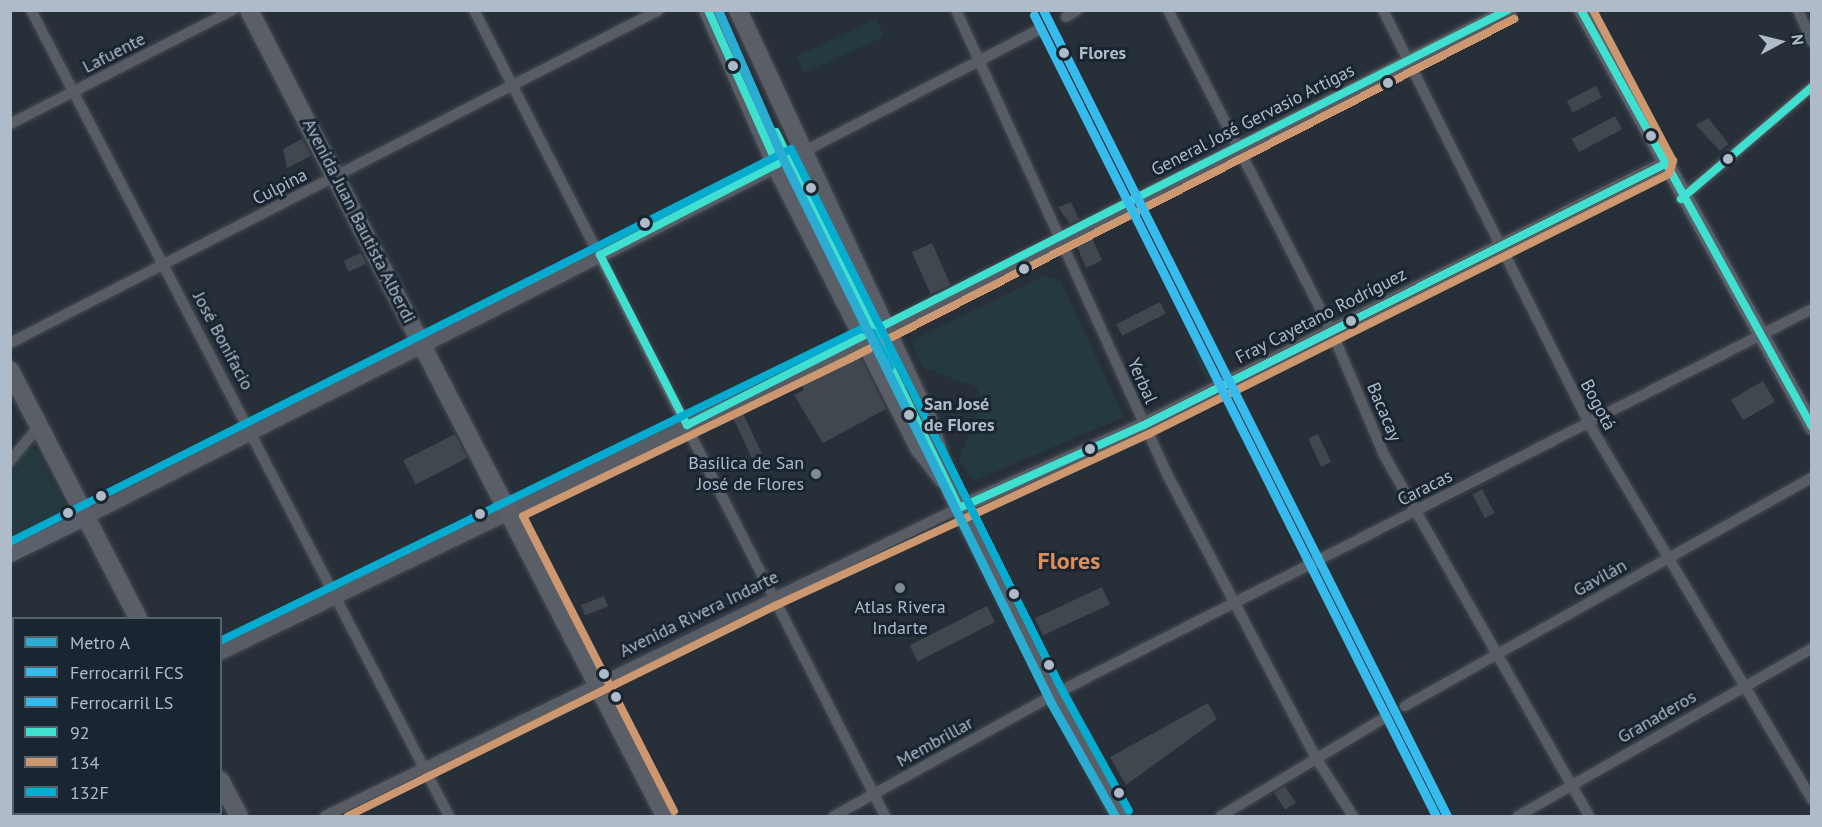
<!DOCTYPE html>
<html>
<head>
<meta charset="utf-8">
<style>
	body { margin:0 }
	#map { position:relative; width:1822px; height:827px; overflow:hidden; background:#272f38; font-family:"PT Sans",sans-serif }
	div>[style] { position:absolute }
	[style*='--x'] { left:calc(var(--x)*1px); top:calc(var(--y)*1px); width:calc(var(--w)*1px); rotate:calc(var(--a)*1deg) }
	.green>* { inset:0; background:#243a3e; transform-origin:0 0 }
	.building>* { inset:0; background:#40474e; transform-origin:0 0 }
	.roads { filter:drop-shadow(0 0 2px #464b52) drop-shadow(0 0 2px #464b52) }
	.minor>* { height:10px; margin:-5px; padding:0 5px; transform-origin:5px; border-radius:5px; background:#585d65 }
	.tertiary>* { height:14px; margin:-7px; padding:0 7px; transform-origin:7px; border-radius:7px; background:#585d65 }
	.secondary>* { height:15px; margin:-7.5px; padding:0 7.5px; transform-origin:7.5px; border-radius:7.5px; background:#5b616a }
	.primary>* { height:18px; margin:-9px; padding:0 9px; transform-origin:9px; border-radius:9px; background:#5a5f67 }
	.bus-1>* { height:8px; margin:-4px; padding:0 4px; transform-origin:4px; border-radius:4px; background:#40e0d0 }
	.bus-2>* { height:8px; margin:-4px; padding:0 4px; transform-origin:4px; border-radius:4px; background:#cd976f }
	.bus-3>* { height:8px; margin:-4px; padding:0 4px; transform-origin:4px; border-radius:4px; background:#06acd0 }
	.rail-1>* { height:9px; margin:-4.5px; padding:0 4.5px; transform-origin:4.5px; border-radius:4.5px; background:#37bbed }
	.rail-2>* { height:9px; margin:-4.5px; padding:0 4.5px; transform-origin:4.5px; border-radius:4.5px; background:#37bbed }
	.metro-1>* { height:9px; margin:-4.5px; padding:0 4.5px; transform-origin:4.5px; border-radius:4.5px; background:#2badd3 }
	.dots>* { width:16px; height:16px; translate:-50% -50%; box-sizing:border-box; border:3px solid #1a2532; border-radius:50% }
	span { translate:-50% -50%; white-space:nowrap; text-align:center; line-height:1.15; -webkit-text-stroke:6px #1a2532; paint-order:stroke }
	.street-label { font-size:18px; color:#b0bbc9 }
	.stop-label { font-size:18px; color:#b0bbc9; font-weight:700 }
	.left { translate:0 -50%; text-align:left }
	.poi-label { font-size:18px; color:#b0bbc9 }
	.right { translate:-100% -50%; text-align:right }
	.district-label { font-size:24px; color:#de8d57; font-weight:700 }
	.frame { position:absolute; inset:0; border:12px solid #b0bbc9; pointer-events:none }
	.legend { position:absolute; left:12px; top:617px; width:210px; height:198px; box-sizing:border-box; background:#1a2532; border:2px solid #56616e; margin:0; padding:8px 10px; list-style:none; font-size:18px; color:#b0bbc9 }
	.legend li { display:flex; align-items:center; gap:12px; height:30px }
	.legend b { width:30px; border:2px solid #56616e }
	.north { position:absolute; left:1750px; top:12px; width:60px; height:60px; -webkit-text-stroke:4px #1a2532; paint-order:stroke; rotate:83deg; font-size:16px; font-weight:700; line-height:24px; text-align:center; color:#b0bbc9 }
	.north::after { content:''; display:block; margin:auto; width:21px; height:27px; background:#b0bbc9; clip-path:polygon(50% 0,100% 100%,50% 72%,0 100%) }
</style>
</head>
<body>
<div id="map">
	<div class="green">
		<i style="left:876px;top:19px;width:19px;height:88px;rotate:65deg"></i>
		<i style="clip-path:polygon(1043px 276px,1060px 280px,1124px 417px,973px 481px,959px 459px,982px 400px,976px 387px,922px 367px,911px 341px)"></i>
		<i style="left:1203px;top:343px;width:37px;height:13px;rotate:64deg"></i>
		<i style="clip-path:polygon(27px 448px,36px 450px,68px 510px,66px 516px,11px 545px,11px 469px)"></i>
	</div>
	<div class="building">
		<i style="left:1596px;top:86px;width:13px;height:33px;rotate:63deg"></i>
		<i style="left:1615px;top:116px;width:15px;height:49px;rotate:62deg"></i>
		<i style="clip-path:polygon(1708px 118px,1729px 144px,1720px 151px,1696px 125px)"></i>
		<i style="clip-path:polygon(302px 139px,311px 156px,287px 168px,283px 149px)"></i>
		<i style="clip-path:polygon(1071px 202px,1079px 219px,1070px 224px,1058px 207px)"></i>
		<i style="clip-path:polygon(1090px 234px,1102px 260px,1086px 268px,1077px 247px)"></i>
		<i style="left:932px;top:243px;width:46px;height:22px;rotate:66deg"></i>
		<i style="left:361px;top:253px;width:12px;height:19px;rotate:66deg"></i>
		<i style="left:1160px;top:302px;width:13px;height:49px;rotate:63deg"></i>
		<i style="clip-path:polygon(854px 356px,860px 356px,886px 409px,823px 443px,794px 395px,804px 390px,801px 383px)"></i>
		<i style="left:1763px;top:381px;width:24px;height:37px;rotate:60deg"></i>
		<i style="left:742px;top:411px;width:47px;height:11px;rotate:65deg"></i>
		<i style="left:455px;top:434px;width:27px;height:58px;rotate:63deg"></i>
		<i style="left:1318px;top:434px;width:31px;height:11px;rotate:65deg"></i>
		<i style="left:1482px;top:489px;width:27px;height:11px;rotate:62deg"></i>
		<i style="left:1102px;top:587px;width:19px;height:74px;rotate:65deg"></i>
		<i style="left:604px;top:596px;width:11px;height:25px;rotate:68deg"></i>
		<i style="left:987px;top:606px;width:18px;height:87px;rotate:63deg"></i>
		<i style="clip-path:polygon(1208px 703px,1217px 719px,1126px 785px,1110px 757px)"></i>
		<i style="left:1285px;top:786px;width:20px;height:13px;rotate:57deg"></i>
	</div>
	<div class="roads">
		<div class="minor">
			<i style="--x:31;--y:10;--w:908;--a:62.59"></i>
			<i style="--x:474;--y:10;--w:905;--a:62.98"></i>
			<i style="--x:956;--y:10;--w:512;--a:65.54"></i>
			<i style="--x:1168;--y:476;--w:318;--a:62.3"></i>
			<i style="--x:1316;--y:758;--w:69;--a:57.5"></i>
			<i style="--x:1168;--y:10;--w:359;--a:63"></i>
			<i style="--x:1331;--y:330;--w:136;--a:67"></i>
			<i style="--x:1384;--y:455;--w:415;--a:60.4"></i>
			<i style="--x:1383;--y:10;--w:462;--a:63.5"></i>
			<i style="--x:1589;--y:424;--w:437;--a:59.3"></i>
			<i style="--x:1798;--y:10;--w:35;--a:66"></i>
			<i style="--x:1066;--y:17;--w:13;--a:-32"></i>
			<i style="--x:10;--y:124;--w:250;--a:-27.1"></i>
			<i style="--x:803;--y:152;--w:265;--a:-27.4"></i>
			<i style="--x:1681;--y:199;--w:172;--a:-40.5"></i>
			<i style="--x:10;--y:343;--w:729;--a:-27.16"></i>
			<i style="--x:10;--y:461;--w:45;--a:-50.4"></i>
			<i style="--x:1405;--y:706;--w:467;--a:-29.3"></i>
			<i style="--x:10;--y:759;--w:4;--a:-14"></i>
			<i style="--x:325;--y:816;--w:705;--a:-25.91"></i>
			<i style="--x:834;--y:816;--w:250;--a:-28.9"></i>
			<i style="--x:1053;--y:695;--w:852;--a:-26.96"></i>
			<i style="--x:1221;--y:816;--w:192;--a:-31"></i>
			<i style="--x:1518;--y:816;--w:339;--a:-29.7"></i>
		</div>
		<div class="tertiary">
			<i style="--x:959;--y:508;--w:203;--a:-24.2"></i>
			<i style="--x:1144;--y:425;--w:580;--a:-26.61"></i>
			<i style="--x:86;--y:517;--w:805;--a:-26.98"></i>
			<i style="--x:220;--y:653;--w:696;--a:-25.9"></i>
			<i style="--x:846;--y:349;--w:745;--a:-27.08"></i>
			<i style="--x:10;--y:721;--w:5;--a:37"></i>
		</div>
		<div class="secondary">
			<i style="--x:1581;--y:10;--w:477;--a:61"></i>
			<i style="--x:10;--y:554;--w:85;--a:-26"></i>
		</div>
		<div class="primary">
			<i style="--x:249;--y:10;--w:907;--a:62.7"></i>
			<i style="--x:708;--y:10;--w:181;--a:66.3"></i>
			<i style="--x:781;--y:176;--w:305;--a:63.1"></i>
			<i style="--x:919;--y:448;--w:41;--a:52"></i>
			<i style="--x:738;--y:10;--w:449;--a:65.1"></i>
			<i style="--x:927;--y:417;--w:80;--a:71.8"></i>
			<i style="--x:952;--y:493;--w:364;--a:62.5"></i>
			<i style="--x:10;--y:370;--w:279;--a:62.7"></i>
			<i style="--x:220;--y:780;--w:41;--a:62.2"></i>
		</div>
	</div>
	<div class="bus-1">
		<i style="--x:708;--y:10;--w:169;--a:65.9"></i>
		<i style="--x:777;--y:164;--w:199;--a:152.8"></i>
		<i style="--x:600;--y:255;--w:191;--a:62.9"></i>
		<i style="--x:687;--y:425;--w:920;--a:-26.82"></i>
		<i style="--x:1581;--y:10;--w:476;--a:61"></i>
		<i style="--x:776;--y:132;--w:418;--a:64"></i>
		<i style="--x:959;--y:508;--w:203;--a:-24.2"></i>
		<i style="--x:1144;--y:425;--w:580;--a:-26.61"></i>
		<i style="--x:1681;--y:199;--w:172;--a:-40.5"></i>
	</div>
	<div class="bus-2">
		<i style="--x:674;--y:811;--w:331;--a:-117.1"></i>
		<i style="--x:523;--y:516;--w:364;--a:-25.7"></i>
		<i style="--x:851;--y:358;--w:745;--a:-27.08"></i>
		<i style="--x:348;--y:816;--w:478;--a:-26.2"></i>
		<i style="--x:777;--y:605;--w:409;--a:-24.7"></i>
		<i style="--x:1149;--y:434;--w:581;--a:-26.57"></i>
		<i style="--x:1669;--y:174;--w:14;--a:-73"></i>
		<i style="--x:1673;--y:161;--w:171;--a:-117.9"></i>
	</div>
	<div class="bus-3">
		<i style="--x:10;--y:542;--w:874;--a:-26.71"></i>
		<i style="--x:791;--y:149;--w:605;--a:63.39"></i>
		<i style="--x:1062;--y:690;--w:138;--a:61"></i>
		<i style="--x:220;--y:641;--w:713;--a:-25.95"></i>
		<i style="--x:861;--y:329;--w:13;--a:18"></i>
		<i style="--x:873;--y:333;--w:38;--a:63"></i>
	</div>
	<div class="rail-1">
		<i style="--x:1043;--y:10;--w:902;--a:63.38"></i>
	</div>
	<div class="rail-2">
		<i style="--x:1034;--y:15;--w:896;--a:63.35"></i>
	</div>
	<div class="metro-1">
		<i style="--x:718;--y:10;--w:163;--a:66.4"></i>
		<i style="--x:783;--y:159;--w:606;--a:63.77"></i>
		<i style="--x:1051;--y:703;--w:130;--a:60.5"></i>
	</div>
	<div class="dots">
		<i style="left:1064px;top:53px;background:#b0bbc9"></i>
		<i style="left:733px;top:66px;background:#b0bbc9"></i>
		<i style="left:1388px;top:83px;background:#b0bbc9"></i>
		<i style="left:1651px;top:136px;background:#b0bbc9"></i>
		<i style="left:1728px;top:159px;background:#b0bbc9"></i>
		<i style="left:811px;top:188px;background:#b0bbc9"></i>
		<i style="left:645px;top:223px;background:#b0bbc9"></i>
		<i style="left:1024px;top:269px;background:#b0bbc9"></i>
		<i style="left:1351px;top:321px;background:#b0bbc9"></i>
		<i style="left:909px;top:415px;background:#b0bbc9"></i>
		<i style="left:1090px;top:449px;background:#b0bbc9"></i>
		<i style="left:816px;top:474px;background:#808a96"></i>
		<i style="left:101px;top:496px;background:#b0bbc9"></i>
		<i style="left:68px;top:513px;background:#b0bbc9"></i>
		<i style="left:480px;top:514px;background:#b0bbc9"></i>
		<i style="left:900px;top:588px;background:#808a96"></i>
		<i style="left:1014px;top:594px;background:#b0bbc9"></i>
		<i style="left:1049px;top:665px;background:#b0bbc9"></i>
		<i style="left:604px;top:674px;background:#b0bbc9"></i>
		<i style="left:616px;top:697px;background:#b0bbc9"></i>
		<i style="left:1119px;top:793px;background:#b0bbc9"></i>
	</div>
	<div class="street-label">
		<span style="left:114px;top:53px;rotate:-27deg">Lafuente</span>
		<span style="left:1253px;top:120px;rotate:-27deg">General José Gervasio Artigas</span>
		<span style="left:280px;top:187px;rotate:-27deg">Culpina</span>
		<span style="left:359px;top:221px;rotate:63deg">Avenida Juan Bautista Alberdi</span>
		<span style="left:1321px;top:316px;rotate:-27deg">Fray Cayetano Rodríguez</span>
		<span style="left:223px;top:341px;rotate:62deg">José Bonifacio</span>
		<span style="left:1142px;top:381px;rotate:66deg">Yerbal</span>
		<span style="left:1598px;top:405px;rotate:62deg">Bogotá</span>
		<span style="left:1384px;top:412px;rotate:67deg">Bacacay</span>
		<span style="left:1425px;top:488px;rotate:-27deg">Caracas</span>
		<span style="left:1600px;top:578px;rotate:-29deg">Gavilán</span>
		<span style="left:699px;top:614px;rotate:-26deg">Avenida Rivera Indarte</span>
		<span style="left:1657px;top:717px;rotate:-30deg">Granaderos</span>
		<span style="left:935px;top:742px;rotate:-29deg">Membrillar</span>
	</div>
	<div class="stop-label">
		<span class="left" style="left:1079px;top:53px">Flores</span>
		<span class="left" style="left:924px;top:415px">San José<br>de Flores</span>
	</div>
	<div class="poi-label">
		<span class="right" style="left:804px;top:474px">Basílica de San<br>José de Flores</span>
		<span style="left:900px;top:618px">Atlas Rivera<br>Indarte</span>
	</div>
	<div class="district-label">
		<span style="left:1069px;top:561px">Flores</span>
	</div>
	<div class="frame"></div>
	<ul class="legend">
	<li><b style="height:8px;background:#2badd3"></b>Metro A</li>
	<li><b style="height:8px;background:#37bbed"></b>Ferrocarril FCS</li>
	<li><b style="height:8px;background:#37bbed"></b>Ferrocarril LS</li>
	<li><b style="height:8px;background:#40e0d0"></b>92</li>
	<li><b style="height:8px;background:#cd976f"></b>134</li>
	<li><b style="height:8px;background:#06acd0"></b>132F</li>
	</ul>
	<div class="north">N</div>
</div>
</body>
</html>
